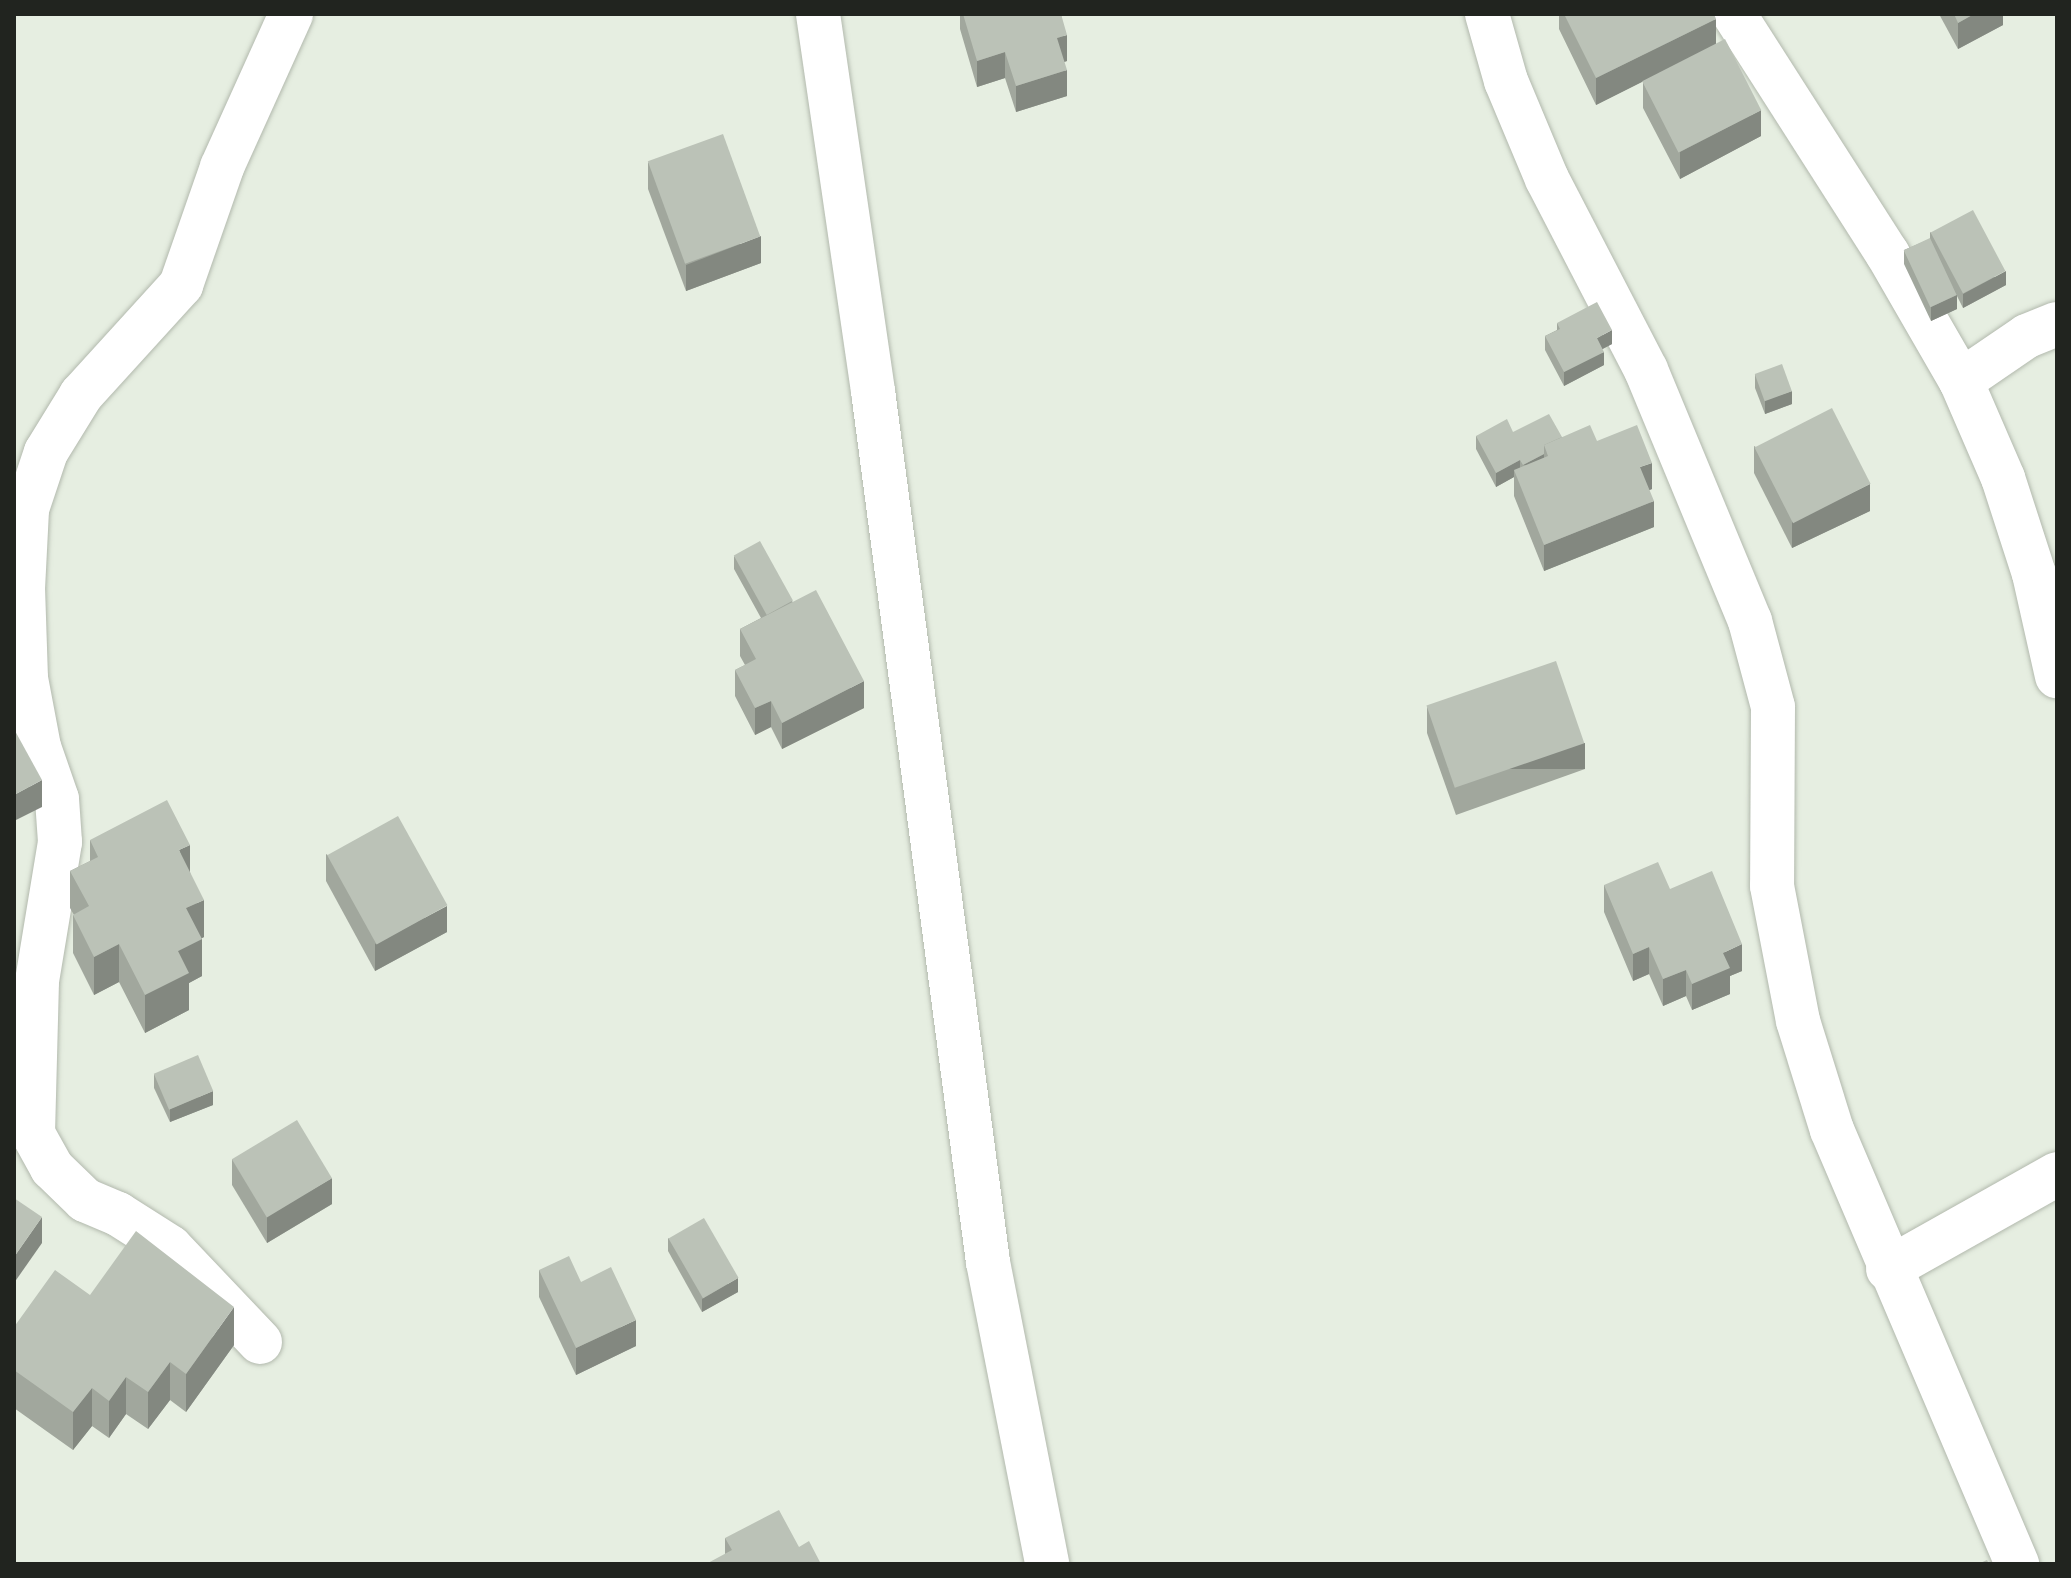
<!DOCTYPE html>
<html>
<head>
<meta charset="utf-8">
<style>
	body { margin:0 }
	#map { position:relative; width:2071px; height:1578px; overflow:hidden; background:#e6eee1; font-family:Inter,sans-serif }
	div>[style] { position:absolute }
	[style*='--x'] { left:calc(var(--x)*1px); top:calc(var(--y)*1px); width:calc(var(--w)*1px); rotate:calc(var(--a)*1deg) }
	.roads { filter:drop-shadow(0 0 2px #b2b9ad) drop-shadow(0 0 2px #b2b9ad) }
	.street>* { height:44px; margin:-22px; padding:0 22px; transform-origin:22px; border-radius:22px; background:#fff }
	.wall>* { inset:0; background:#a1a79d }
	.shaded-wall>* { inset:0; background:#838880; transform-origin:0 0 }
	.building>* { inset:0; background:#bbc2b7; transform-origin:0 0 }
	span { translate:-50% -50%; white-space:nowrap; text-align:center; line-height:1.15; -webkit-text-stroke:6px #e6eee1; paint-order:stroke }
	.frame { position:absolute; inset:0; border:16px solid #21241f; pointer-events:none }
</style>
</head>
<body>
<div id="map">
	<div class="roads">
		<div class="street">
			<i style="--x:818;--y:14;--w:381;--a:81.7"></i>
			<i style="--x:873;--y:391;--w:879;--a:82.48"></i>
			<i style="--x:988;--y:1262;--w:308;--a:78.9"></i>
			<i style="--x:1487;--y:14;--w:70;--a:74.2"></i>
			<i style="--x:1506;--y:81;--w:106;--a:67.3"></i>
			<i style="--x:1547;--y:179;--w:215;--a:62.6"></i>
			<i style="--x:1646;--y:370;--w:272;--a:67.5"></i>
			<i style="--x:1750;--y:621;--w:89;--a:75"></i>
			<i style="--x:1773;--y:707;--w:179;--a:90.3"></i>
			<i style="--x:1772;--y:886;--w:137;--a:79.1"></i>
			<i style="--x:1798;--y:1021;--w:114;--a:72.7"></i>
			<i style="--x:1832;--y:1130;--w:472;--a:66.9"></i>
			<i style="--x:1734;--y:14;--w:284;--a:57.4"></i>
			<i style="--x:1887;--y:253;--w:148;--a:60"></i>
			<i style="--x:1961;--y:381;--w:106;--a:66.6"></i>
			<i style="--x:2003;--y:478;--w:101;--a:72.1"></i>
			<i style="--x:2034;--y:574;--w:105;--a:77.3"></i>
			<i style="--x:1961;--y:381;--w:80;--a:-34.3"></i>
			<i style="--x:2027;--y:336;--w:32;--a:-22"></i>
			<i style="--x:1888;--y:1269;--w:194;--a:-29.3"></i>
			<i style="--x:260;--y:1342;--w:131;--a:-133.5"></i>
			<i style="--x:170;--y:1247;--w:62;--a:-147.6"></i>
			<i style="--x:118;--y:1214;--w:36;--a:-157"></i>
			<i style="--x:85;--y:1200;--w:46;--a:-135.9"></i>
			<i style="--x:52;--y:1168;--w:39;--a:-119"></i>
			<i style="--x:33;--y:1134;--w:153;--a:-88.5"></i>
			<i style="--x:37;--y:981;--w:141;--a:-80.6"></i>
			<i style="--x:60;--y:842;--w:43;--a:-94"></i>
			<i style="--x:57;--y:799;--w:55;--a:-109.1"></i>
			<i style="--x:39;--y:747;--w:70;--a:-100.7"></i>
			<i style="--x:26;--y:678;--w:89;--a:-91.9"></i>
			<i style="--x:23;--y:589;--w:80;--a:-87.1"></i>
			<i style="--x:27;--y:509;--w:60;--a:-71.6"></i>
			<i style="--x:46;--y:452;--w:67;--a:-58.4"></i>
			<i style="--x:81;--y:395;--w:149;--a:-47.7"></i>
			<i style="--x:181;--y:285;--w:125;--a:-70.8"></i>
			<i style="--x:222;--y:167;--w:168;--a:-65.7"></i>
		</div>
	</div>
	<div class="wall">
		<i style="clip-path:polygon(960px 14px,1061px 14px,1067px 61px,1064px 62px,1067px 96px,1016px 112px,1005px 78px,977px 87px,960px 29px)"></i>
		<i style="clip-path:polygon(1559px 14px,1714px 14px,1716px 44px,1761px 136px,1680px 179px,1643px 108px,1643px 82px,1659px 73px,1596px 105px,1559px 29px)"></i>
		<i style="clip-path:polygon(1939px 14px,2003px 14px,2003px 25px,1958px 49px)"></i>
		<i style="clip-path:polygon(648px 162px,761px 263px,686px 291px,648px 189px)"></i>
		<i style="clip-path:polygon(1930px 232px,2006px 285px,1963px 308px,1957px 296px,1957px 309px,1931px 321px,1904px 264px,1904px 250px,1930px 239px)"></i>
		<i style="clip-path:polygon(1557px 323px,1612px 344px,1602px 349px,1604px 365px,1564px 386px,1545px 350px,1545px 336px,1557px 330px)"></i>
		<i style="clip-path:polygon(1755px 374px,1792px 404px,1765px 414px,1755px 388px)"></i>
		<i style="clip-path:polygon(1513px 432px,1597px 441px,1652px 489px,1649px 490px,1654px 527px,1544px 571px,1514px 496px,1514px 477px,1496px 487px,1476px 449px,1476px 436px)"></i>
		<i style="clip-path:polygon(1754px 446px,1870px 511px,1792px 548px,1754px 473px)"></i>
		<i style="clip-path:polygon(734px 556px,793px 602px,864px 708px,782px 749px,771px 727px,755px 735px,735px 696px,735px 670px,745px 665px,740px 656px,740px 629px,761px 618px,734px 569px)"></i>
		<i style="clip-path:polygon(1427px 707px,1585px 769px,1456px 815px,1427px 733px)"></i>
		<i style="clip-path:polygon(90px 840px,190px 872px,204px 937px,202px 938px,202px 976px,189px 983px,189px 1010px,145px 1033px,119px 982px,94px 995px,73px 953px,73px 915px,74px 915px,70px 908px,70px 871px,90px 861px)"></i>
		<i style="clip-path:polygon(326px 854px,447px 932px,375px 971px,326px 881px)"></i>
		<i style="clip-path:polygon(1604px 885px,1670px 889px,1742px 971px,1730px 976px,1730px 994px,1692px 1010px,1686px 996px,1663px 1006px,1649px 974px,1633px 981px,1604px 912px)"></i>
		<i style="clip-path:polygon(154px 1074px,213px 1105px,170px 1122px,154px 1088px)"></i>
		<i style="clip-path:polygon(232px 1159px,332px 1204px,267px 1243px,232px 1185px)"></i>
		<i style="clip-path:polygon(668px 1238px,738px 1292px,702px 1312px,668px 1251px)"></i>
		<i style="clip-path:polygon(539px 1270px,581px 1282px,636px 1346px,576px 1375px,539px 1297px)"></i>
		<i style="clip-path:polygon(90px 1295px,234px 1345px,186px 1412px,170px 1400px,148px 1429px,126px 1414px,109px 1438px,92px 1426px,73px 1450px,14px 1408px,14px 1327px)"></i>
		<i style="clip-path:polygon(725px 1538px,799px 1547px,725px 1554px)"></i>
	</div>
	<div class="shaded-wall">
		<i style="clip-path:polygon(1974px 14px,2003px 14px,2003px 25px,1958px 49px,1958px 23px)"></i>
		<i style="clip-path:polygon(1716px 19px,1716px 45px,1596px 105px,1596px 78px)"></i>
		<i style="clip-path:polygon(1067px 35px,1067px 61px,1057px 64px,1057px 38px)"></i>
		<i style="clip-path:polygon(1005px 52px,1005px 78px,977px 87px,977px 61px)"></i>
		<i style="clip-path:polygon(1067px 70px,1067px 96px,1016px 112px,1016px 86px)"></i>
		<i style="clip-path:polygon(1761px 110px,1761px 136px,1680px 179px,1680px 152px)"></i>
		<i style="clip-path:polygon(761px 236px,761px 263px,686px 291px,686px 265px)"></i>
		<i style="clip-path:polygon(2006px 271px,2006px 285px,1963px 308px,1963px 294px)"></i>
		<i style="clip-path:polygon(1957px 295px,1957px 309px,1931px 321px,1931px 307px)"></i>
		<i style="clip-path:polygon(1612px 330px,1612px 344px,1597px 352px,1597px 338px)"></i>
		<i style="clip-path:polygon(1604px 352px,1604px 365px,1564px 386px,1564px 372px)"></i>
		<i style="clip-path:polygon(1792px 391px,1792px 404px,1765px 414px,1765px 400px)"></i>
		<i style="clip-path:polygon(1544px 454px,1544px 467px,1523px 465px)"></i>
		<i style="clip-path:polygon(1520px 460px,1520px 474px,1514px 470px,1514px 477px,1496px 487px,1496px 473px)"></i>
		<i style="clip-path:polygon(1652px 463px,1652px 489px,1640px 494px,1640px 467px)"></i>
		<i style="clip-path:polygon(1870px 484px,1870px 511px,1792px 548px,1792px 522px)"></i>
		<i style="clip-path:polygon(1654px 501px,1654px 527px,1544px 571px,1544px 545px)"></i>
		<i style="clip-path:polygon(864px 681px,864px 708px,782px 749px,782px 723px)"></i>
		<i style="clip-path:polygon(771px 701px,771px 727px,755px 735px,755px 708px)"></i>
		<i style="left:1585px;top:743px;width:26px;height:137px;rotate:90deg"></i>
		<i style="clip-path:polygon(42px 780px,42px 807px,14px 821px,14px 795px)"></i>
		<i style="clip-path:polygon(190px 845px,190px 882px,179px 850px)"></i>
		<i style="clip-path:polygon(204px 900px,204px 937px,186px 946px,186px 908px)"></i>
		<i style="clip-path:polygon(447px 906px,447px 932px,375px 971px,375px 944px)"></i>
		<i style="clip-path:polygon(202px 939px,202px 976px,189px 983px,189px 1010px,145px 1033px,145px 995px,178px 951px)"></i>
		<i style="clip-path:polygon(119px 944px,119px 982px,94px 995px,94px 957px)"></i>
		<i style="clip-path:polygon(1742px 944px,1742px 971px,1730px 976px,1730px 994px,1692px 1010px,1692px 984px,1723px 953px)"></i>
		<i style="clip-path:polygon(1649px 947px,1649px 974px,1633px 981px,1633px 954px)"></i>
		<i style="clip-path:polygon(1686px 970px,1686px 996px,1663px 1006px,1663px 979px)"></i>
		<i style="clip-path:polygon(213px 1091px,213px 1105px,170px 1122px,170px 1109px)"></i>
		<i style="clip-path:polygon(332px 1178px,332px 1204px,267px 1243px,267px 1216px)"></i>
		<i style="clip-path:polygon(42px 1217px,42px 1243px,14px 1283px,14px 1257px)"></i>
		<i style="clip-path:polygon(738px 1278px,738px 1292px,702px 1312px,702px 1299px)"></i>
		<i style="clip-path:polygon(234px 1307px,234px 1345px,186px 1412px,186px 1374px)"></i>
		<i style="clip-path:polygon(636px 1320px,636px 1346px,576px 1375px,576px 1348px)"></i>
		<i style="clip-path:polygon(170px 1362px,170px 1400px,148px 1429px,148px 1392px)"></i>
		<i style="clip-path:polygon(126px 1377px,126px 1414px,109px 1438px,109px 1401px)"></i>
		<i style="clip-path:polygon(92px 1388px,92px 1426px,73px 1450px,73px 1412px)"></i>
	</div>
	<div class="building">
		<i style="clip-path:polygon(963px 14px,1061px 14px,1067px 35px,1057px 38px,1067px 70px,1016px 86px,1005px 52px,977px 61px)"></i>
		<i style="clip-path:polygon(1564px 14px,1714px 14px,1716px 19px,1596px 78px)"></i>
		<i style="clip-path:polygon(1954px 14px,1974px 14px,1958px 23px)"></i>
		<i style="left:1725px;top:39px;width:80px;height:93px;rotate:63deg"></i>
		<i style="left:723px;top:134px;width:109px;height:80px;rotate:70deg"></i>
		<i style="left:1973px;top:210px;width:69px;height:48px;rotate:62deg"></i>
		<i style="left:1930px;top:238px;width:63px;height:29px;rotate:65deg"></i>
		<i style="clip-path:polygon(1597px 302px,1612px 330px,1597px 338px,1604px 352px,1564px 372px,1545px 336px,1560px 329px,1557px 323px)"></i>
		<i style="left:1782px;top:364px;width:29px;height:29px;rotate:70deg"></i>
		<i style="left:1832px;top:408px;width:85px;height:87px;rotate:63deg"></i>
		<i style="clip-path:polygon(1549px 414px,1562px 437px,1544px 445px,1544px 454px,1523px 465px,1520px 460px,1496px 473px,1476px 436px,1507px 419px,1513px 432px)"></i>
		<i style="clip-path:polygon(1590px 425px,1597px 441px,1637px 425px,1652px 463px,1640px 467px,1654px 501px,1544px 545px,1514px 470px,1548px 456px,1544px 445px)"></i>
		<i style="left:760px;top:541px;width:68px;height:30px;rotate:61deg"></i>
		<i style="clip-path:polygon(816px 590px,864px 681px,782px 723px,771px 701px,755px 708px,735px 670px,756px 659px,740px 629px)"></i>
		<i style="left:1556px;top:661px;width:87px;height:137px;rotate:71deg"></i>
		<i style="clip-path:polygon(14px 729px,42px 780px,14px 795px)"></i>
		<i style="clip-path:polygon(167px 800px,190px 845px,179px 850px,204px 900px,186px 908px,202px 939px,178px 951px,189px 973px,145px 995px,119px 944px,94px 957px,73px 915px,89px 906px,70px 871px,98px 857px,90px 840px)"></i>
		<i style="left:398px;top:816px;width:102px;height:81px;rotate:61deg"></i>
		<i style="clip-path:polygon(1658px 862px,1670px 889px,1712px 871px,1742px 944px,1723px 953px,1730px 968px,1692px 984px,1686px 970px,1663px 979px,1649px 947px,1633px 954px,1604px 885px)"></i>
		<i style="left:198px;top:1055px;width:39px;height:48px;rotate:67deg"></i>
		<i style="left:297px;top:1120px;width:68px;height:76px;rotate:59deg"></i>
		<i style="clip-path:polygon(14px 1198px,42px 1217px,14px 1257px)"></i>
		<i style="left:704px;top:1218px;width:69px;height:41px;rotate:60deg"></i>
		<i style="clip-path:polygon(136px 1231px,234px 1307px,186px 1374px,170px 1362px,148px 1392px,126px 1377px,109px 1401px,92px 1388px,73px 1412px,14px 1370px,14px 1327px,55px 1270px,90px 1295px)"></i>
		<i style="clip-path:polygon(569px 1256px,581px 1282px,611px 1267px,636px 1320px,576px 1348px,539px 1270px)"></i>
		<i style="clip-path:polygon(779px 1510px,799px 1547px,809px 1541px,821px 1564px,706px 1564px,732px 1550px,725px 1538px)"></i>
		<i style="clip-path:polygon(1987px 1560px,1989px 1564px,1978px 1564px)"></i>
	</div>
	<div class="frame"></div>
</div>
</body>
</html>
